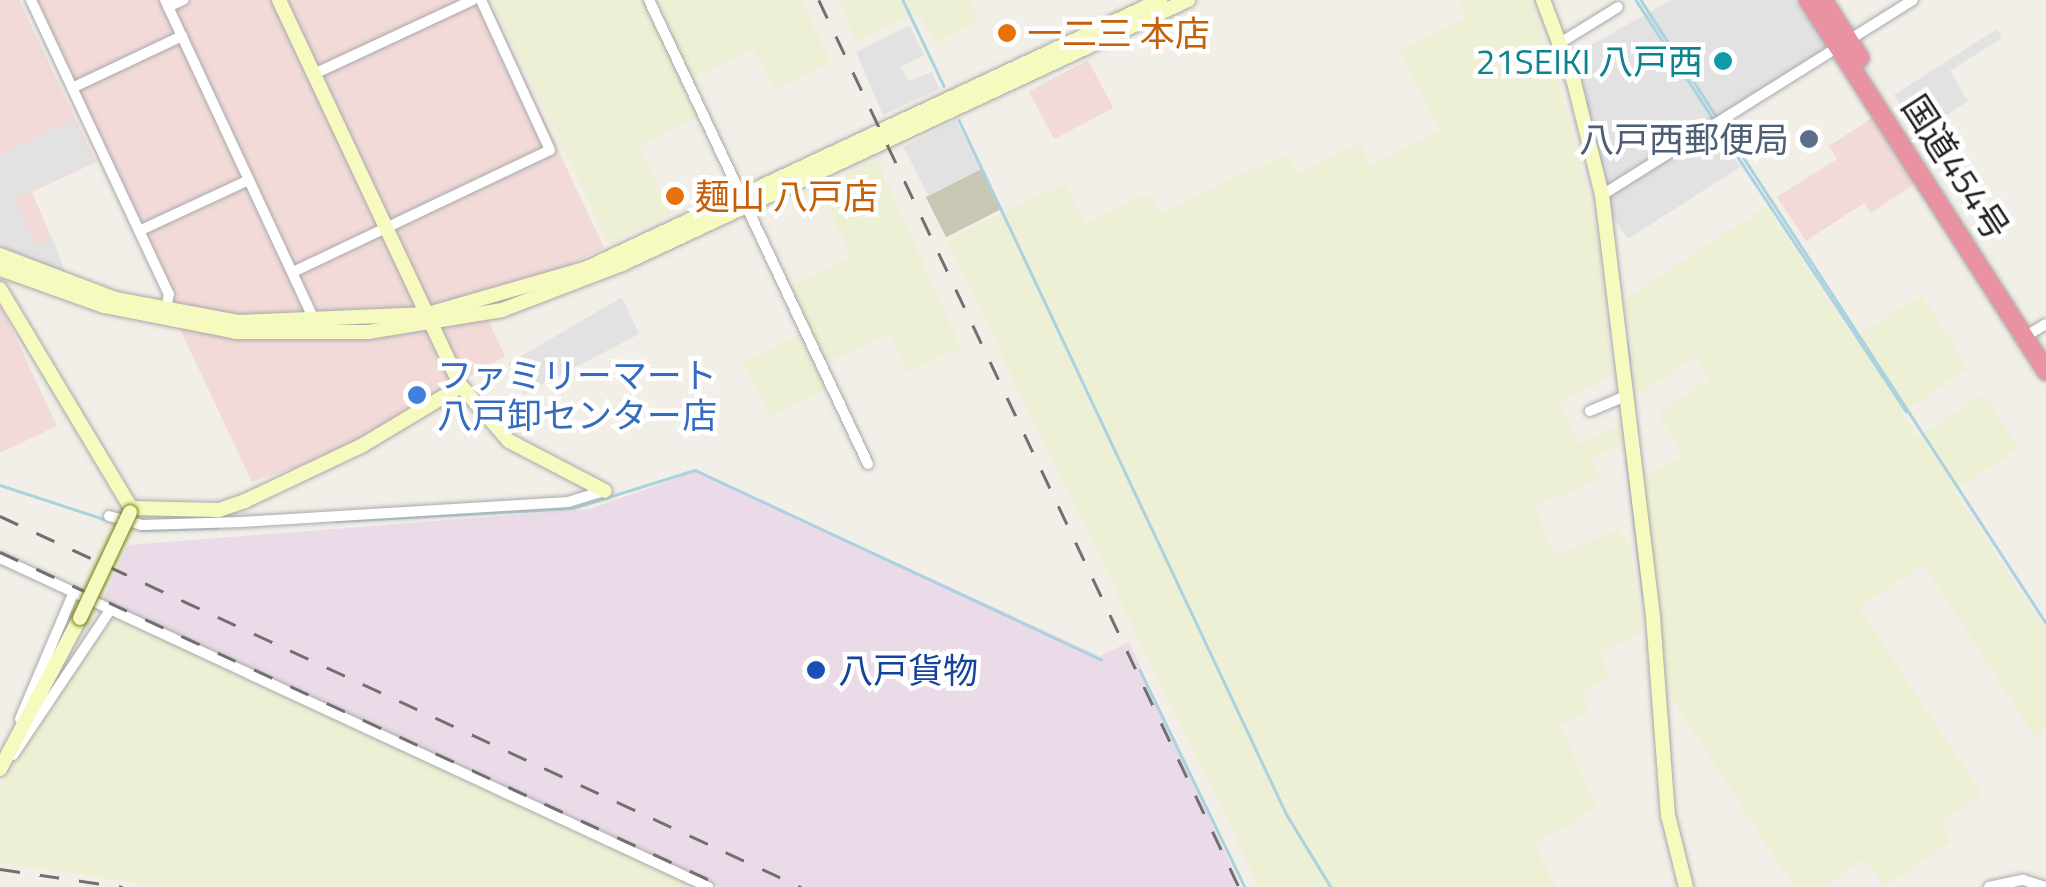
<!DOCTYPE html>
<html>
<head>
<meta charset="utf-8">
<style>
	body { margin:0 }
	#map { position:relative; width:2046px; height:887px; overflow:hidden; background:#f2efe9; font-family:"Titillium Web","Noto Sans JP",sans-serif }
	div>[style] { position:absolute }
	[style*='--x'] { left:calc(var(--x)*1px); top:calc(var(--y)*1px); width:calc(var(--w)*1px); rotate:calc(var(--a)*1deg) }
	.commercial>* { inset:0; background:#f2dad9; transform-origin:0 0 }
	.industrial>* { inset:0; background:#ebdbe8 }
	.construction>* { inset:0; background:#c7c7b4; transform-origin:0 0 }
	.farmland>* { inset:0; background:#eef0d5 }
	.parking>* { inset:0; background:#e2e2e2; transform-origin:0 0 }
	.stream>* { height:2.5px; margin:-1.25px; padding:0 1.25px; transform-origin:1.25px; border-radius:1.25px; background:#aad3df }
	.roads { filter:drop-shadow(0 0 2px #a9a9a9) drop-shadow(0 0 2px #a9a9a9) }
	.street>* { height:10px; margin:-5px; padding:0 5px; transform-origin:5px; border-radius:5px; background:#fff }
	.secondary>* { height:14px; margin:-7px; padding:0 7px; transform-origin:7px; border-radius:7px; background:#f7fabf }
	.highway>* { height:18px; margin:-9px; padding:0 9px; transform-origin:9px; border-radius:9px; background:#e892a2 }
	.rail>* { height:2.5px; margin-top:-1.25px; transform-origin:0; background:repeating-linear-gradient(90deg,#707070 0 20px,transparent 0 40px) }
	.bridges { filter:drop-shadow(0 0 2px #707d05) drop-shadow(0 0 2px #707d05) }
	.secondary-bridge>* { height:14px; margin:-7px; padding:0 7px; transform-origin:7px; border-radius:7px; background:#f7fabf }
	.dots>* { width:28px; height:28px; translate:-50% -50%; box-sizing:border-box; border:5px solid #fff; border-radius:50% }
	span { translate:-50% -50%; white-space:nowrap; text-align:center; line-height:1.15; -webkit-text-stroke:9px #fff; paint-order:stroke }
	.food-label { font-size:35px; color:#c56008 }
	.left { translate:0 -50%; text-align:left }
	.culture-label { font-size:35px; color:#0d838f }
	.right { translate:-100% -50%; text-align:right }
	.service-label { font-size:35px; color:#4e5e75 }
	.street-label { font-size:35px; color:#222 }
	.shop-label { font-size:35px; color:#366cbe }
	.transit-label { font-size:35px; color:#164399 }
</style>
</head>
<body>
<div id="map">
	<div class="commercial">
		<i style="clip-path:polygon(0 0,19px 0,96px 162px,32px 192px,66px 273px,0 246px)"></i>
		<i style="clip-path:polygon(25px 0,488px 0,604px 248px,562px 268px,475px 293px,505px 356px,348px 450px,252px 482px)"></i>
		<i style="left:1088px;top:60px;width:54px;height:67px;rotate:62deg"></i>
		<i style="clip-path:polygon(1875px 116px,1917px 182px,1871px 213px,1864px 203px,1806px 241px,1777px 197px,1837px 159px,1829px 146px)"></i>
		<i style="clip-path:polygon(0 304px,57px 426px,0 453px)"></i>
	</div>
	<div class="industrial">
		<i style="clip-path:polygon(697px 471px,1100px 656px,1129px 642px,1241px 887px,720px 887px,102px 602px,128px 545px,590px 509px)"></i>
	</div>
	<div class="construction">
		<i style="left:981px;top:169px;width:45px;height:62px;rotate:63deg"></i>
	</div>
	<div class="farmland">
		<i style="clip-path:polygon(491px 0,801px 0,831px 63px,774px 90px,753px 50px,685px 82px,700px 116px,638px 146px,671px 214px,609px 244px)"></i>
		<i style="clip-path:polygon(838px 0,969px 0,979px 22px,935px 44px,918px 13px,856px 41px)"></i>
		<i style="clip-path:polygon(1457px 0,1531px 0,1558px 81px,1595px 216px,1612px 375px,1559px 401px,1579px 444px,1619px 426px,1623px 444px,1591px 460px,1600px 479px,1534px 507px,1557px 557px,1619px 527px,1631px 551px,1642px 633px,1600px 652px,1610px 678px,1583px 692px,1589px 710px,1560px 725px,1597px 808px,1534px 844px,1556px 887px,1259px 887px,946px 240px,1065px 184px,1085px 224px,1150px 193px,1161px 213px,1288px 153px,1298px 174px,1360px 144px,1371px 166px,1439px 131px,1399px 50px,1465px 18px)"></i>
		<i style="clip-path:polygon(877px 159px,961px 348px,907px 372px,890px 334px,820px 365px,828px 389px,770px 417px,742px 363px,810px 329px,790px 286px,852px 258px,819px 188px)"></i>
		<i style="clip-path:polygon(1767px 206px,1853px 338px,1922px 295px,1968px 368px,1902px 413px,1917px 437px,1984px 394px,2019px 449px,1954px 491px,2046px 630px,2046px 729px,2034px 736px,1924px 565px,1859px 607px,1982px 794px,1940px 823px,1951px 842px,1885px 887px,1864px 859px,1823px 887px,1794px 887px,1668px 693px,1644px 478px,1682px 455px,1658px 413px,1710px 379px,1695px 357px,1637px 395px,1625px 299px)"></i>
		<i style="clip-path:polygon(114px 616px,277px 693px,697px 887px,165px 887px,0 863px,0 785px)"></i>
	</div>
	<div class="parking">
		<i style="clip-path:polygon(1671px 0,1796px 0,1829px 50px,1713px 126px,1740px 167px,1628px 239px,1613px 217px,1572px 56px)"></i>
		<i style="clip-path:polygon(910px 25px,924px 55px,901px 67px,908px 81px,932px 72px,939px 89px,883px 115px,856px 52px)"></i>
		<i style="clip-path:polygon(1997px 29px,2002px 38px,1950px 71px,1968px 101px,1919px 134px,1894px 95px)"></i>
		<i style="clip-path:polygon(73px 120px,93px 162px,14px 198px,37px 247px,53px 239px,65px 272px,0 245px,0 155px)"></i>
		<i style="left:956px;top:120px;width:55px;height:59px;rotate:63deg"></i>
		<i style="clip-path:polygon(622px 297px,639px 334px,524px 394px,508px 364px)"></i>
	</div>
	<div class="stream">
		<i style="--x:903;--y:0;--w:95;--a:64.5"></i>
		<i style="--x:1636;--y:0;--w:143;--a:57"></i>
		<i style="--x:1641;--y:0;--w:142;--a:57.1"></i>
		<i style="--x:1586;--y:102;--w:67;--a:76.2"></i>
		<i style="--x:959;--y:120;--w:769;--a:64.74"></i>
		<i style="--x:1287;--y:815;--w:84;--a:58.6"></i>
		<i style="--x:1723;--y:126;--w:593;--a:56.98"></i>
		<i style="--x:1718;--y:127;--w:341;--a:56.5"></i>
		<i style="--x:1627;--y:343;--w:37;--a:84"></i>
		<i style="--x:1627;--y:458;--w:141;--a:83.1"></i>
		<i style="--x:0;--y:485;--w:109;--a:18.1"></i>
		<i style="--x:335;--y:521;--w:238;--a:-3.1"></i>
		<i style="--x:573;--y:508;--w:128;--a:-17.3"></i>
		<i style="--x:695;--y:470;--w:448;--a:25"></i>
		<i style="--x:141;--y:530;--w:76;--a:-1.5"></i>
		<i style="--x:1140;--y:670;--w:241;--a:64.2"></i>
	</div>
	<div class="roads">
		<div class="street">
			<i style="--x:31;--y:0;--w:325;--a:64.9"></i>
			<i style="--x:169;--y:294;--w:19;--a:102"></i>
			<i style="--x:165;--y:0;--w:354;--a:65"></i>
			<i style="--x:649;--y:0;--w:513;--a:64.73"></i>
			<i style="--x:168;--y:7;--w:17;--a:-25"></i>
			<i style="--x:1560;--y:43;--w:68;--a:-31.8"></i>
			<i style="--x:314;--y:74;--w:175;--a:-25"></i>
			<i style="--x:72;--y:88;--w:122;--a:-25.3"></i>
			<i style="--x:1602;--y:195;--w:367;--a:-32.1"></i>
			<i style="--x:139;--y:231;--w:121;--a:-24.9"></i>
			<i style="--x:293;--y:272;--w:284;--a:-25.4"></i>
			<i style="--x:550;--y:150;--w:165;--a:-114.7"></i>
			<i style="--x:2026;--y:336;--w:23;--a:-31"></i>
			<i style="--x:1590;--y:411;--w:41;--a:-22.8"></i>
			<i style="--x:109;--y:516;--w:34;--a:15"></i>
			<i style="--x:142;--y:525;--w:99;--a:-1.7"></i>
			<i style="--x:241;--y:522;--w:328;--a:-3.5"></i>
			<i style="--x:568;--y:502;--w:38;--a:-17"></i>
			<i style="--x:0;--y:558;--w:781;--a:24.92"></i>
			<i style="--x:20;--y:719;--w:138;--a:-67"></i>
			<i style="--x:13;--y:755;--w:174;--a:-56.2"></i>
			<i style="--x:1989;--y:887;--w:35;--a:-12"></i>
			<i style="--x:2023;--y:880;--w:24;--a:17"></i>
		</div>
		<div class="secondary">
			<i style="--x:279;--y:0;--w:427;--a:64.8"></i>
			<i style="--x:461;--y:386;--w:73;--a:48.9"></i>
			<i style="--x:509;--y:441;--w:108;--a:27.5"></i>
			<i style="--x:1543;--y:0;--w:88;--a:69.3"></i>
			<i style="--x:1574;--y:82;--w:116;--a:76.1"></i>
			<i style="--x:1602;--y:195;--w:425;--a:83.1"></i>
			<i style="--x:1653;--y:617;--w:199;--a:85.7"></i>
			<i style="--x:1668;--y:815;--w:74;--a:76"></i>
			<i style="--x:0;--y:255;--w:123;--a:20.9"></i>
			<i style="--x:115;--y:299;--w:125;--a:10.6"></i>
			<i style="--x:238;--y:322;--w:190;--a:-2.4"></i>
			<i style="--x:428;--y:314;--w:166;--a:-16.1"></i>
			<i style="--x:587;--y:268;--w:633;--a:-25.03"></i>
			<i style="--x:0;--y:269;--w:110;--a:19.6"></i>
			<i style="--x:104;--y:306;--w:135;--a:11.1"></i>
			<i style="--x:236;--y:332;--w:132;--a:0"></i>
			<i style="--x:368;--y:332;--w:136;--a:-9.3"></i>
			<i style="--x:502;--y:310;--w:126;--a:-20.9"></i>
			<i style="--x:620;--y:265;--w:627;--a:-25.01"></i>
			<i style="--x:0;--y:289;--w:255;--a:59.1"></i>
			<i style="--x:131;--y:508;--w:88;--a:1.3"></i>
			<i style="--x:219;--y:510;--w:28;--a:-19"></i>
			<i style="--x:245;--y:501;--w:131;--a:-25.4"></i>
			<i style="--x:363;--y:445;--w:114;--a:-31"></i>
			<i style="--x:0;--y:769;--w:171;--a:-62.1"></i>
		</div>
		<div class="highway">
			<i style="--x:1808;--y:0;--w:441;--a:57.3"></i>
			<i style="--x:1823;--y:0;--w:69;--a:57.5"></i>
		</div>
	</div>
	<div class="rail">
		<i style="--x:819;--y:0;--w:981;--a:64.66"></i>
		<i style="--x:0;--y:516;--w:883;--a:24.85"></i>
		<i style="--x:0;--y:552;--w:799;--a:24.8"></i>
		<i style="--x:0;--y:869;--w:124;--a:8.3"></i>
	</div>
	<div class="bridges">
		<div class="secondary-bridge">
			<i style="--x:80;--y:618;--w:117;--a:-64.7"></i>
		</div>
	</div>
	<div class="dots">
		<i style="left:1007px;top:33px;background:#e8710a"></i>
		<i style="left:1723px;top:61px;background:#0f9aa8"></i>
		<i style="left:1809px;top:139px;background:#5c6f8a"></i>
		<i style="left:675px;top:196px;background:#e8710a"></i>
		<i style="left:417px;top:395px;background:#3f7fe0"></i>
		<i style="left:816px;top:670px;background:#1a4fb4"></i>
	</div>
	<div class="food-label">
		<span class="left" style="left:1027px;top:33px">一二三 本店</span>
		<span class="left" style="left:695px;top:196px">麺山 八戸店</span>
	</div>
	<div class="culture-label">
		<span class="right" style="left:1703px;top:61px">21SEIKI 八戸西</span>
	</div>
	<div class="service-label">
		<span class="right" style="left:1789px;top:139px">八戸西郵便局</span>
	</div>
	<div class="street-label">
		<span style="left:1956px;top:167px;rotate:57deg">国道454号</span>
	</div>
	<div class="shop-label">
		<span class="left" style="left:437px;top:395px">ファミリーマート<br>八戸卸センター店</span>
	</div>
	<div class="transit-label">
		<span class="left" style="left:838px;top:670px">八戸貨物</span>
	</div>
</div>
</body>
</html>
